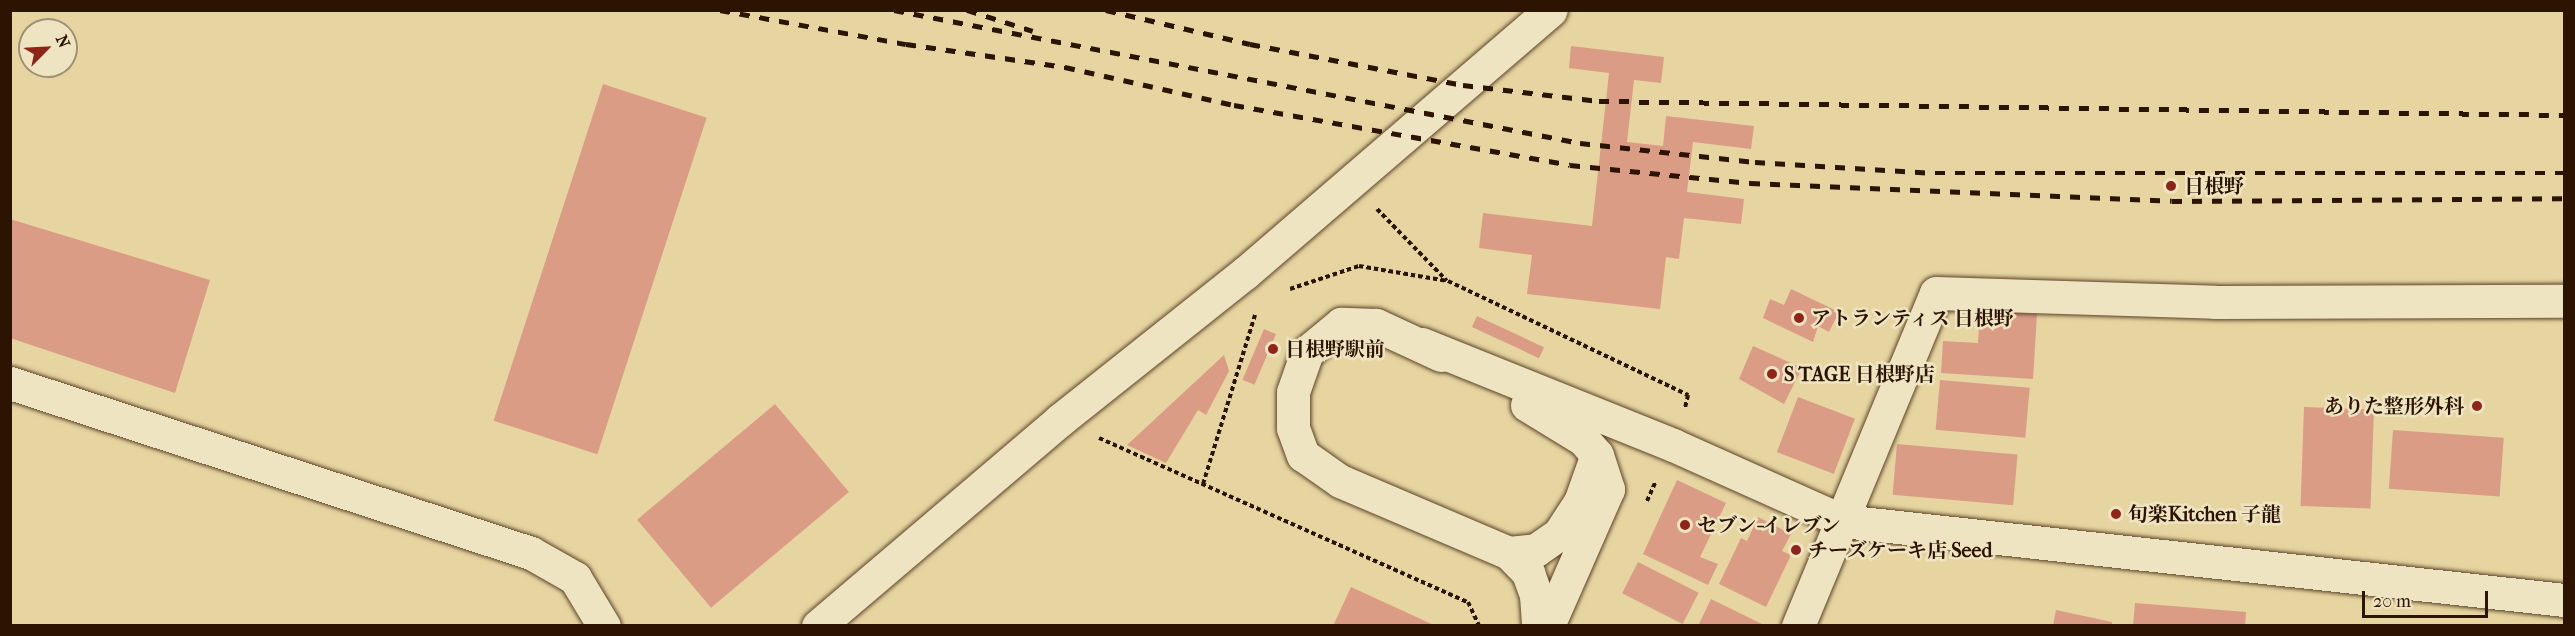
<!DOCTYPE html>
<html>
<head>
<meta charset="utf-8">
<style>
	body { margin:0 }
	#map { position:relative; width:2575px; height:636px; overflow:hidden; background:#e7d5a1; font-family:"IM FELL French Canon","Noto Serif JP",serif }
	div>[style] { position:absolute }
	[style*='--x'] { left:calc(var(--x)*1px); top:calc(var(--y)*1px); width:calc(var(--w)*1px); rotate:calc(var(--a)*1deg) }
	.building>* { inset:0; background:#da9c84; transform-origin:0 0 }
	.path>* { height:4px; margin-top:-2px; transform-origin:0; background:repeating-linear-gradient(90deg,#2c1400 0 4.5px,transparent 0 7.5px) }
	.roads { filter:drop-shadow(0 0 2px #5b4428) drop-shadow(0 0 2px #5b4428) }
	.minor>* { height:33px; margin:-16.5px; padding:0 16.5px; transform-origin:16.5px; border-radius:16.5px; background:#efe4c2 }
	.rail>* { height:4.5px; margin-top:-2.25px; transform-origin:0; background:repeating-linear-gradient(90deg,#2c1400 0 10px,transparent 0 20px) }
	.dots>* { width:16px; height:16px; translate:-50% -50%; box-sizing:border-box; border:3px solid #efe4c2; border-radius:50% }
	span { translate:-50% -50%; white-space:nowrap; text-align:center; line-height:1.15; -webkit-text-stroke:5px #efe4c2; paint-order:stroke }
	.poi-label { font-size:20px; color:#2c1400; font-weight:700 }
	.left { translate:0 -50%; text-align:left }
	.right { translate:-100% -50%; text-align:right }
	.frame { position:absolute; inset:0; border:12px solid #2c1400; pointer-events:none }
	.north { position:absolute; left:18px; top:18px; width:60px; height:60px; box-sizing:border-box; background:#efe4c2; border:2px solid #a19174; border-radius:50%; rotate:66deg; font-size:16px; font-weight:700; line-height:24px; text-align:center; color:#2c1400 }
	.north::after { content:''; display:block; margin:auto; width:21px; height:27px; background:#8f2418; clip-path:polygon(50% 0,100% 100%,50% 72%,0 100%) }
	.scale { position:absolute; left:2362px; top:591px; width:126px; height:27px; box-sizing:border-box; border:3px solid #2c1400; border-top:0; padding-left:8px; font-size:18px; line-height:21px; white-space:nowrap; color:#2c1400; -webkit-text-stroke:4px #efe4c2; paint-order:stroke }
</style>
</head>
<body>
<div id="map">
	<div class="building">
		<i style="clip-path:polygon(1571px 46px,1664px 57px,1661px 83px,1634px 80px,1627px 142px,1663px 146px,1666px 116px,1754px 126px,1751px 149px,1693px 142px,1687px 192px,1744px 199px,1741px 224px,1684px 218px,1679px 259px,1666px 257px,1660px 309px,1527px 294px,1532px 255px,1479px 248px,1483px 213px,1592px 226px,1609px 73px,1569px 68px)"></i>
		<i style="left:603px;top:84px;width:109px;height:354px;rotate:18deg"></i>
		<i style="clip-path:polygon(10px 219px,210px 280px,175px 393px,10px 338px)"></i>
		<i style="clip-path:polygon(1791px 289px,1839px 312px,1829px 332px,1818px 326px,1813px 342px,1763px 318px,1770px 299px,1784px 305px)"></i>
		<i style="clip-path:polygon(1980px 310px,2037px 314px,2033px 379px,1941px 373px,1943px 341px,1978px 343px)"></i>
		<i style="left:1477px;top:316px;width:74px;height:12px;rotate:25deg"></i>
		<i style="left:1264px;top:329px;width:13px;height:55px;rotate:23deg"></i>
		<i style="clip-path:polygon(1753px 346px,1802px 368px,1784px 404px,1739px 379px)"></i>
		<i style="clip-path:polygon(1224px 355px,1229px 371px,1206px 415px,1198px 410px,1166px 463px,1127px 445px)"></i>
		<i style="left:1940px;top:380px;width:90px;height:50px;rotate:5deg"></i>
		<i style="left:1798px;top:397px;width:61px;height:59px;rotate:21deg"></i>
		<i style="left:775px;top:404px;width:115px;height:180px;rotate:50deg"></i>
		<i style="left:2304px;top:407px;width:70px;height:99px;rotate:2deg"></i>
		<i style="left:2393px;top:430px;width:111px;height:59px;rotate:4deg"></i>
		<i style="left:1897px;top:444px;width:121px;height:51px;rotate:5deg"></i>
		<i style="clip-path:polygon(1677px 480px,1726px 503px,1700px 557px,1718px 564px,1708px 585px,1643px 554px)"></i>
		<i style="clip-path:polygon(1758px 517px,1791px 534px,1782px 551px,1791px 555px,1766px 607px,1719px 584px,1741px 538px,1747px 541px)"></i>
		<i style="left:1638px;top:562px;width:68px;height:35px;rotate:27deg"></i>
		<i style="clip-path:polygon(1351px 587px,1436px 626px,1333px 626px)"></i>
		<i style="clip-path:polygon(1711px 599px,1766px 626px,1698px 626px)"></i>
		<i style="clip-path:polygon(2135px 603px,2246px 612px,2245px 626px,2133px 626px)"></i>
		<i style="clip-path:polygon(2056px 610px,2112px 622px,2112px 626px,2053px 626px)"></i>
	</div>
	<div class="path">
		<i style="--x:1377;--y:209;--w:100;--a:45.8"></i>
		<i style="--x:1290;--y:289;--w:73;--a:-18.4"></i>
		<i style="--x:1359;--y:266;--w:90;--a:9.6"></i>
		<i style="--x:1448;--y:281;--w:266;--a:25.4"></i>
		<i style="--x:1688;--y:395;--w:13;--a:103"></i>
		<i style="--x:1099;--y:438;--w:404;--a:24"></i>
		<i style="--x:1468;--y:602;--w:26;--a:65"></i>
		<i style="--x:1203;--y:484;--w:177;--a:-72.9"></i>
		<i style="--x:1647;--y:501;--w:22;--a:-66"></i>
	</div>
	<div class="roads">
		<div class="minor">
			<i style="--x:1422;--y:344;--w:271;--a:21.9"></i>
			<i style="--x:1673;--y:445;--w:186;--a:24.1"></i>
			<i style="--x:1843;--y:521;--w:725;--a:6.25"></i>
			<i style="--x:1441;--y:355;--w:72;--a:-155.2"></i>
			<i style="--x:1376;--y:325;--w:35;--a:-178"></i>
			<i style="--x:1341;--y:324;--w:44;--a:140.5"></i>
			<i style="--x:1307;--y:352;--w:42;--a:109.3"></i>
			<i style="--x:1293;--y:392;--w:36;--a:90"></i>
			<i style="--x:1293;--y:428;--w:29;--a:70"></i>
			<i style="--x:1303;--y:455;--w:45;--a:35.1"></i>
			<i style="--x:1340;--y:481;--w:184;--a:23.1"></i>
			<i style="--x:1509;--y:553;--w:28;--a:46"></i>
			<i style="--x:1528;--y:573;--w:23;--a:70"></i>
			<i style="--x:1536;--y:595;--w:31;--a:86"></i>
			<i style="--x:10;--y:383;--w:548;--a:18.07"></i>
			<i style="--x:531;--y:553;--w:51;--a:29.6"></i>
			<i style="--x:575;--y:578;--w:56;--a:58.9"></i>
			<i style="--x:1527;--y:405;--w:66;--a:31.3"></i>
			<i style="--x:1583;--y:439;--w:21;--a:49"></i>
			<i style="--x:1597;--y:455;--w:36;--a:72"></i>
			<i style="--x:1608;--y:489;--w:150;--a:113.7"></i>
			<i style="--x:1509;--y:553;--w:27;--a:-6"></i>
			<i style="--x:1536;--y:550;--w:28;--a:-35"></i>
			<i style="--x:1559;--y:534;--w:38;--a:-57"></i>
			<i style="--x:1580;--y:502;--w:41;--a:-70.3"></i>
			<i style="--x:818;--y:626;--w:318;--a:-40.4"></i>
			<i style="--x:1060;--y:420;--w:236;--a:-38.5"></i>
			<i style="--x:1245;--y:273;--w:403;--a:-40.7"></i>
			<i style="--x:1798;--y:626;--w:360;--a:-67.5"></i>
			<i style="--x:1936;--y:293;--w:279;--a:1.8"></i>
			<i style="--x:2215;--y:302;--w:349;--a:-0.2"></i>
		</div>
	</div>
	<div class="rail">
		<i style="--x:720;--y:10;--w:189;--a:10.4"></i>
		<i style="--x:906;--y:44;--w:161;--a:8.2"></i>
		<i style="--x:1065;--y:67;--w:173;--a:12.7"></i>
		<i style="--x:1234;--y:105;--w:341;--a:10.1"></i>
		<i style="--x:1570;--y:165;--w:181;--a:5.7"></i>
		<i style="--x:1750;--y:183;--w:422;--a:2.4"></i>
		<i style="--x:2172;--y:201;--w:392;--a:-0.4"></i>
		<i style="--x:894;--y:10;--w:699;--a:10.97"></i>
		<i style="--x:1580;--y:143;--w:176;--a:6.2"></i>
		<i style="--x:1755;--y:162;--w:180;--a:3.5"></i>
		<i style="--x:1935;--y:173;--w:629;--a:0"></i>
		<i style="--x:967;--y:10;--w:69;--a:17.7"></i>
		<i style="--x:1106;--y:10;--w:148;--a:13.3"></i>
		<i style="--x:1250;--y:44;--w:217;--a:10.9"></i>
		<i style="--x:1463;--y:85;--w:137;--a:6.7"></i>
		<i style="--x:1599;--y:101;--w:965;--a:0.83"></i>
	</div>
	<div class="dots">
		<i style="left:2171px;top:186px;background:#8f2418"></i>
		<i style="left:1799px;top:318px;background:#8f2418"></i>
		<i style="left:1273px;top:349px;background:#8f2418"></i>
		<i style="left:1772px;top:374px;background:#8f2418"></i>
		<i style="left:2477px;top:406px;background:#8f2418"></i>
		<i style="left:2116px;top:514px;background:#8f2418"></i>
		<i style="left:1685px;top:525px;background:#8f2418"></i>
		<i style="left:1796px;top:550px;background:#8f2418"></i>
	</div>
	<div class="poi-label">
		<span class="left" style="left:2184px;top:186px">日根野</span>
		<span class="left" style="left:1811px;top:318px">アトランティス 日根野</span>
		<span class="left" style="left:1285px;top:349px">日根野駅前</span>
		<span class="left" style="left:1784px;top:374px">S TAGE 日根野店</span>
		<span class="right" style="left:2464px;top:406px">ありた整形外科</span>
		<span class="left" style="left:2128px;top:514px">旬楽Kitchen 子龍</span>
		<span class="left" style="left:1697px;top:525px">セブン-イレブン</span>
		<span class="left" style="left:1808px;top:550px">チーズケーキ店 Seed</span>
	</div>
	<div class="frame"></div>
	<div class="north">N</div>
	<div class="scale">20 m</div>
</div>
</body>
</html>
